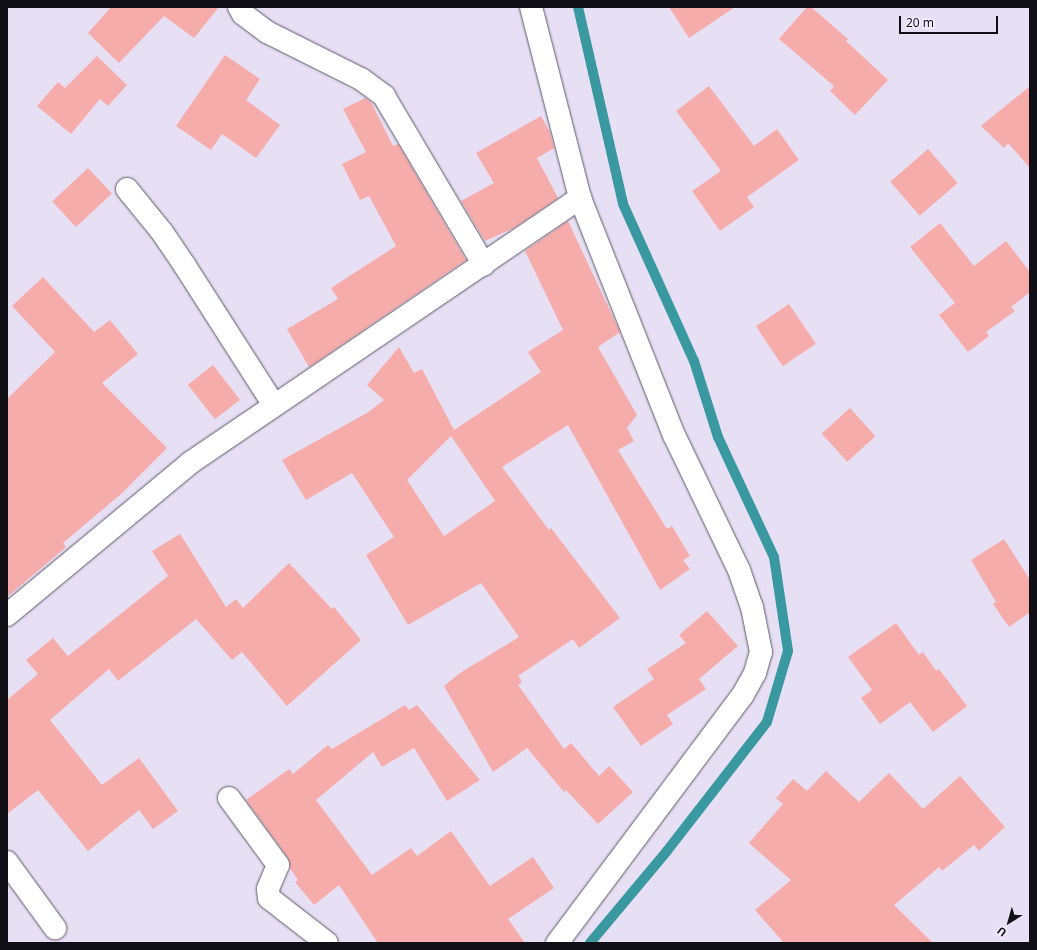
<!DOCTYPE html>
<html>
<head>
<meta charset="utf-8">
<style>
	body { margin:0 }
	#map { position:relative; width:1037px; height:950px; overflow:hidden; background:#e7e0f5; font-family:"Noto Sans",sans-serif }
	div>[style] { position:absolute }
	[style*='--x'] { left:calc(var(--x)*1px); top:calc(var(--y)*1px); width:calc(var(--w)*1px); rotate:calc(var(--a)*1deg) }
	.stream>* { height:10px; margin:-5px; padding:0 5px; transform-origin:5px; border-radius:5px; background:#3a98a0 }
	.building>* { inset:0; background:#f6acaa; transform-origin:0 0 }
	.roads { filter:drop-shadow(0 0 1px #5d5768) drop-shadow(0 0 1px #5d5768) }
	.street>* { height:22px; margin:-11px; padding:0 11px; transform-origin:11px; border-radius:11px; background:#fff }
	span { translate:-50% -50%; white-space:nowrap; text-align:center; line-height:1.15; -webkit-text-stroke:3px #f3eeff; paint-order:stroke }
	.frame { position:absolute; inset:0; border:8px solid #110f16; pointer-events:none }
	.north { position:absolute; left:989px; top:902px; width:40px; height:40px; -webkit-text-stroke:3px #f3eeff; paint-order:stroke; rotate:217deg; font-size:11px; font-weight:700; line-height:16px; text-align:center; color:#110f16 }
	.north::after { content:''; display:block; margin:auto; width:14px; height:18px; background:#110f16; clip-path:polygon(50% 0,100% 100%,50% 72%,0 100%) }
	.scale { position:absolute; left:899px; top:16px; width:99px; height:18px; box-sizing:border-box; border:2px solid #110f16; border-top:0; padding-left:5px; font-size:12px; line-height:14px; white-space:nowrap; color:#110f16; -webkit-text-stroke:3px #f3eeff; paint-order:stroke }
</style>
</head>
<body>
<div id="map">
	<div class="stream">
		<i style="--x:578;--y:7;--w:202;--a:77.1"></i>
		<i style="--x:623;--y:204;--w:172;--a:65.7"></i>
		<i style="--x:694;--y:361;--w:80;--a:72.5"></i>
		<i style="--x:718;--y:437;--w:132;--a:65"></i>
		<i style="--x:774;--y:557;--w:95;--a:81.5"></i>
		<i style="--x:788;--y:651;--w:74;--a:106.5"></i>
		<i style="--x:767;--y:722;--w:163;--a:127.8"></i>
		<i style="--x:667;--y:851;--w:120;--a:129.9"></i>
	</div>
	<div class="building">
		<i style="clip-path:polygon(111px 7px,219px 7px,194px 38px,164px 16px,119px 63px,88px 33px)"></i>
		<i style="clip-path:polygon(669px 7px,735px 7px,689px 38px)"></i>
		<i style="clip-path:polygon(807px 7px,811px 7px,848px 39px,846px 41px,888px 80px,855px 115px,830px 91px,834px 86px,779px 39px)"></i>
		<i style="clip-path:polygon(225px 55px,260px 79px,246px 100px,280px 125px,256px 158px,222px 134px,211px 150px,176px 126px)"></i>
		<i style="clip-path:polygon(97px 56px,127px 85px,108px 106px,100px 99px,71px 134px,37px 106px,58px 82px,65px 88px)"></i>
		<i style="clip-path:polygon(709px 86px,754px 146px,777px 129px,799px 160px,747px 197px,754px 207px,720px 231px,692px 191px,721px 171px,676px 111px)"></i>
		<i style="clip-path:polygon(1030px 86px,1030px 168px,1008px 143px,1004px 148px,981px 126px)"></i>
		<i style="clip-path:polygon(365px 98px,371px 102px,393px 146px,398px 144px,466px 260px,309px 367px,287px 329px,338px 299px,331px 288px,396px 246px,369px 196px,360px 200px,342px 164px,366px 152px,343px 109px)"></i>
		<i style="clip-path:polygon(541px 116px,550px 132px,554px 148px,537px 158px,558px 198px,514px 228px,485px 241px,461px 201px,494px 183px,476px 153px)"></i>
		<i style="left:928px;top:149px;width:45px;height:50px;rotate:49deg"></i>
		<i style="left:88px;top:168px;width:35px;height:49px;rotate:47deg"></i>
		<i style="clip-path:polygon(evenodd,568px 221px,620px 332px,598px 347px,637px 415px,627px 428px,634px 441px,618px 450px,667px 529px,672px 526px,690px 556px,683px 560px,690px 569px,660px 590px,568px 425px,502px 467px,549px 530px,551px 528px,620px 618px,579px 648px,573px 639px,518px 676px,522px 682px,518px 685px,564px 749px,571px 743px,599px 776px,609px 766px,633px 792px,598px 824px,566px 790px,564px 792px,527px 748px,493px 772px,444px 686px,460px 673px,519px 637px,481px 583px,408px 625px,366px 555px,394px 537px,352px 473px,306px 500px,282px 460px,367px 413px,384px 400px,367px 385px,399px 347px,414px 373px,422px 369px,454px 430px,541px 372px,528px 352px,563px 330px,525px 251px,568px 221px,451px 436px,495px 501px,444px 536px,407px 480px,451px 436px)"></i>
		<i style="clip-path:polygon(940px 223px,974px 266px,1006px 241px,1030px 272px,1030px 292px,1011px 307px,1015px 311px,986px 332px,989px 336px,968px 352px,939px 315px,955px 303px,910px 247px)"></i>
		<i style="clip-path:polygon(43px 277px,94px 332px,110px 320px,138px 354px,102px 383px,167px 448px,121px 494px,63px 543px,66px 547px,7px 597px,7px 399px,55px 352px,12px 306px)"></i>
		<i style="left:789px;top:304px;width:48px;height:40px;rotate:56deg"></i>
		<i style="left:213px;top:365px;width:44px;height:32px;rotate:52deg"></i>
		<i style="left:850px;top:408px;width:38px;height:38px;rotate:48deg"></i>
		<i style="clip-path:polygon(180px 534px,226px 607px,236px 599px,243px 608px,289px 563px,332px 609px,334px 607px,361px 640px,287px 706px,242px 652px,232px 660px,196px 619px,118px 681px,109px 669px,50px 720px,102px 785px,139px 758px,178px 811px,153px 829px,139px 810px,88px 851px,38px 790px,7px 814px,7px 700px,38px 674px,26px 660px,53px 638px,68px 656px,168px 576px,152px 551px)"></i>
		<i style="clip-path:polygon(1004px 539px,1030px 580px,1030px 612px,1009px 627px,993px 604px,996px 602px,971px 560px)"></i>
		<i style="clip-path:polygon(707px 611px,738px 646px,699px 679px,706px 689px,667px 715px,673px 724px,641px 746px,613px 707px,654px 679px,647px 669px,686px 643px,679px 635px)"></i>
		<i style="clip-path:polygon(896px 623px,919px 655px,923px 652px,936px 671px,939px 669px,967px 706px,933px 732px,910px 702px,880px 724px,861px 698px,872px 690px,848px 657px)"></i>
		<i style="clip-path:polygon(405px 705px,409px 710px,417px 705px,480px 780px,447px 801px,414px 748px,382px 767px,373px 752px,316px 800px,372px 875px,411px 848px,417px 856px,451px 831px,490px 886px,533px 857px,554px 888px,508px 919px,525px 943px,378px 943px,339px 885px,314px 905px,295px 882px,298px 880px,290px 868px,288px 858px,246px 800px,289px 769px,293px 774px,328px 745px,332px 749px)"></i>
		<i style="clip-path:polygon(826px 771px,859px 802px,889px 773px,923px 809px,960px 776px,1005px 827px,979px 851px,974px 845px,942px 871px,939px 867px,894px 905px,933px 943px,784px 943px,755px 910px,791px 880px,749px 843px,783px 804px,776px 798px,793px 779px,807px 791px)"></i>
	</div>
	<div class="roads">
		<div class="street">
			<i style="--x:239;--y:7;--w:8;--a:60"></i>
			<i style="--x:243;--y:14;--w:30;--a:37"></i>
			<i style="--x:267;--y:32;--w:105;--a:26.6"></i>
			<i style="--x:361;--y:79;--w:29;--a:36"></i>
			<i style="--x:384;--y:96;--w:196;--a:59.4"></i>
			<i style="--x:531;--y:7;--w:197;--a:75.6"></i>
			<i style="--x:580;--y:198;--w:255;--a:68.4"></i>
			<i style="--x:674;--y:435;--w:150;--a:64.3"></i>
			<i style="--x:739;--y:570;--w:39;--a:71"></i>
			<i style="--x:752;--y:607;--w:46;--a:78.7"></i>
			<i style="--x:761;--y:652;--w:22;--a:106"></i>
			<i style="--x:755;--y:673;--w:26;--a:119"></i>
			<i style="--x:742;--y:696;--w:309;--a:126.8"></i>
			<i style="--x:127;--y:189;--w:55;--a:50.9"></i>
			<i style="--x:162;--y:232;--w:41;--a:55.9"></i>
			<i style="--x:185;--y:266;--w:165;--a:57.4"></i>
			<i style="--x:7;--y:615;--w:238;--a:-39.7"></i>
			<i style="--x:190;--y:463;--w:472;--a:-34.2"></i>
			<i style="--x:229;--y:798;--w:83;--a:53.8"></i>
			<i style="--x:278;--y:865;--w:26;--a:113"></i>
			<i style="--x:268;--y:889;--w:9;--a:84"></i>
			<i style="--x:269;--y:898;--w:73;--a:37.8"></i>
			<i style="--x:7;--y:862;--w:82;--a:54"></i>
		</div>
	</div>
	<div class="frame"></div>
	<div class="north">U</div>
	<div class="scale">20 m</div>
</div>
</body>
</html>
